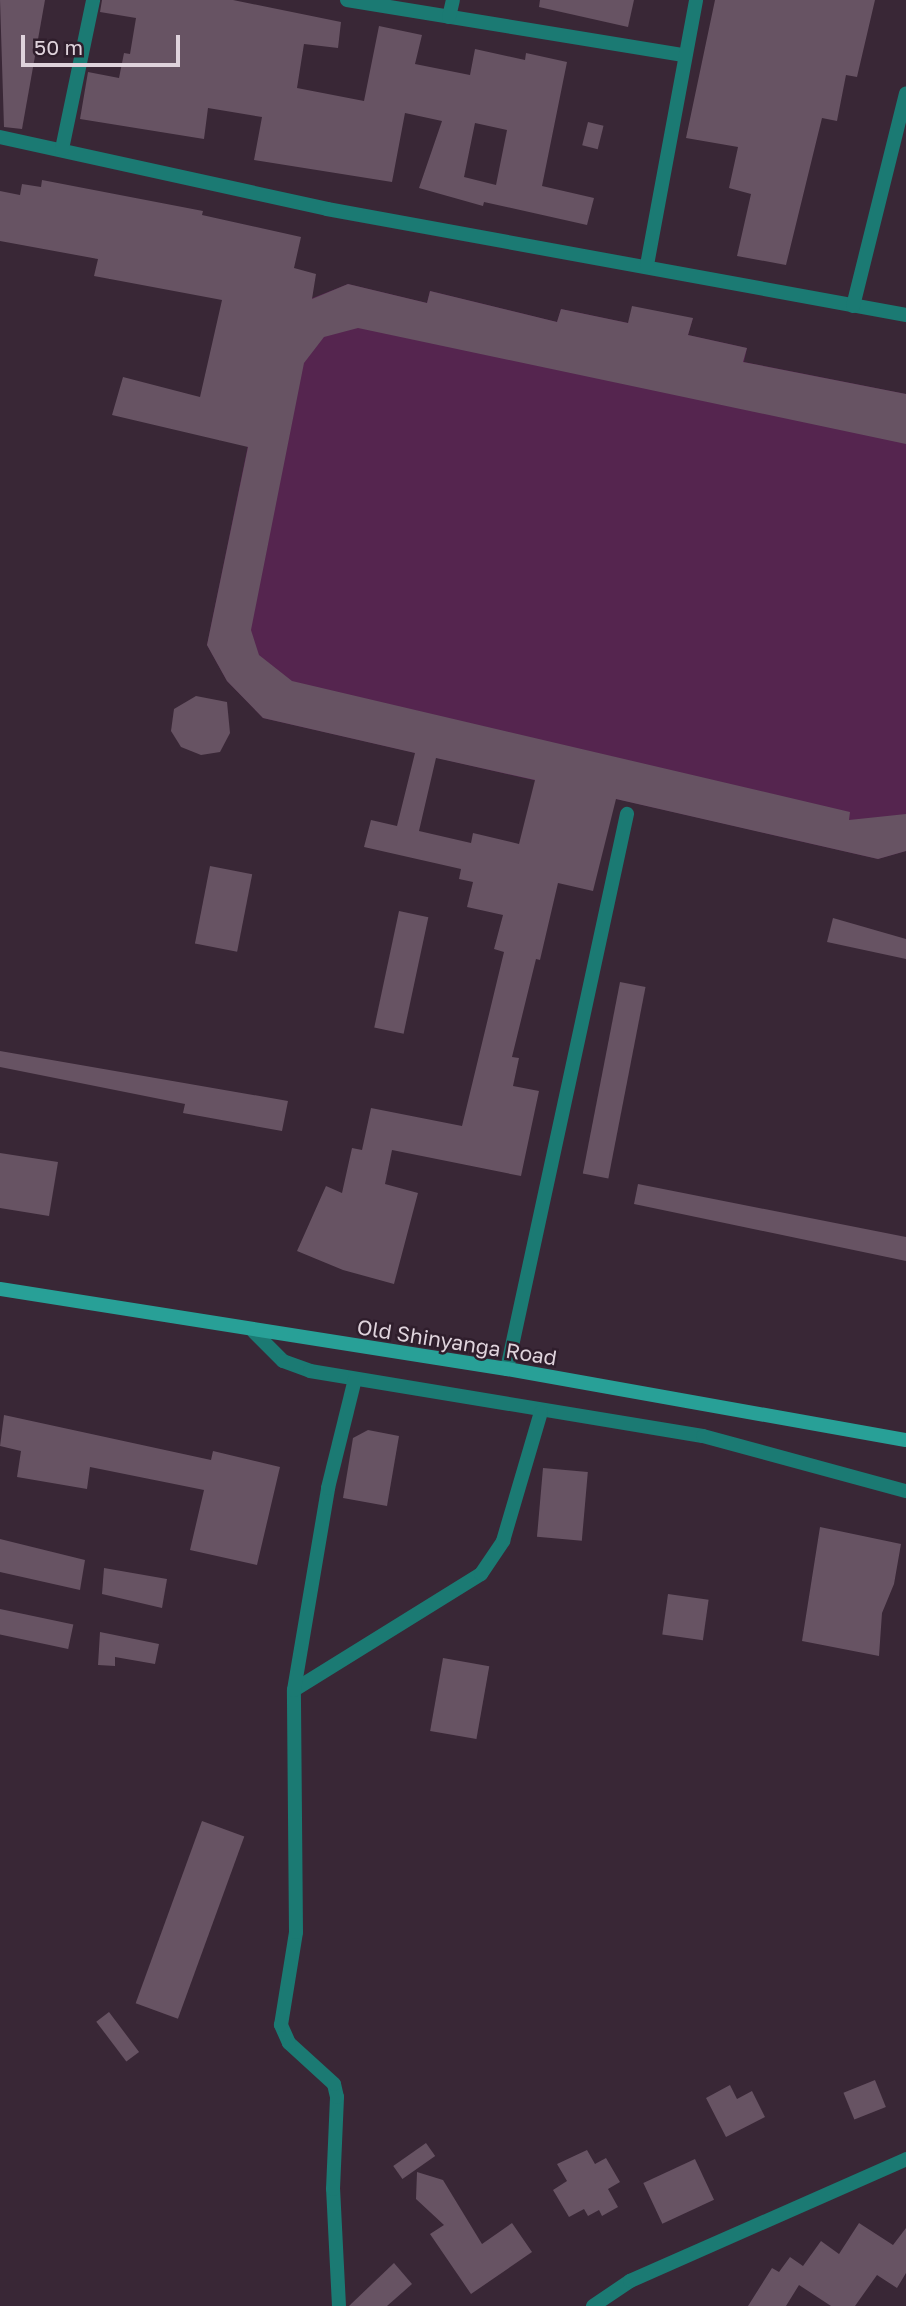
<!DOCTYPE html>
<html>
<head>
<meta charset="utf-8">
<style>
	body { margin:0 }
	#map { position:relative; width:906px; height:2306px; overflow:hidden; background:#392736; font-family:"Golos Text",sans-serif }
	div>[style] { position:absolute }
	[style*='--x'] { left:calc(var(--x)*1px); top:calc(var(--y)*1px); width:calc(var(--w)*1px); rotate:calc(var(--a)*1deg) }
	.green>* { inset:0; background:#55254f }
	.building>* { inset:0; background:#675363; transform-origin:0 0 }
	.street>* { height:14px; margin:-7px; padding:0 7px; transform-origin:7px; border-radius:7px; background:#1b7a73 }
	.secondary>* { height:14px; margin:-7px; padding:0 7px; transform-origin:7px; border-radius:7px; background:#28a097 }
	span { translate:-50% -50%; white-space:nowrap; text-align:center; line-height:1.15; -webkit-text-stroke:5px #2f1e2c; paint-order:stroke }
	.street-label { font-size:21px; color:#dfd3dc }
	.scale { position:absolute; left:21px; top:35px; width:159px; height:32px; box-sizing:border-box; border:4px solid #dfd3dc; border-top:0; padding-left:9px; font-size:21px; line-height:24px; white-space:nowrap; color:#dfd3dc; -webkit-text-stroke:5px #2f1e2c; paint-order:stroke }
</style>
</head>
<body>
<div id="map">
	<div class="green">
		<i style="clip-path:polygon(348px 284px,427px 303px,430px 291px,557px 322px,561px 309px,628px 323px,693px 318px,688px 335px,747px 348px,744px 362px,906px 394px,906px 851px,878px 859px,263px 718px,227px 681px,207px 645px,271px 333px,305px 301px)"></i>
	</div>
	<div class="building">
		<i style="clip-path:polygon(0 0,45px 0,22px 129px,4px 127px)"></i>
		<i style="clip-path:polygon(evenodd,102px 0,233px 0,341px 22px,338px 48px,304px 44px,297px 88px,364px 101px,379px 26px,422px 35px,415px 64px,470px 75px,475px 49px,525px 60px,526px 53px,567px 62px,542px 186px,594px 198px,587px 225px,484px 202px,483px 206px,419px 188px,442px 121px,405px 113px,392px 182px,254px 160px,262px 117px,208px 108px,204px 139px,80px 119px,88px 72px,119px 78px,124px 53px,130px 54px,136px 18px,100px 12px,102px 0,475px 123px,507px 130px,496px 185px,464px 177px,475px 123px)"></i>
		<i style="clip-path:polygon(540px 0,634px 0,628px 27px,539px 7px)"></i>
		<i style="clip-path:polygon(715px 0,875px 0,857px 77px,846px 75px,837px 121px,822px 118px,786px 265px,737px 256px,751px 194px,729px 188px,738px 147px,686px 138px)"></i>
		<i style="left:588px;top:122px;width:16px;height:24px;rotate:14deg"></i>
		<i style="clip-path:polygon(evenodd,42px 180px,203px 211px,202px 215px,301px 237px,294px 268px,316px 274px,312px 299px,348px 284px,427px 303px,430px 291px,557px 322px,561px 309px,628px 323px,632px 306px,693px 318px,688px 335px,747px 348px,743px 362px,906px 394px,906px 444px,358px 328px,324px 337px,304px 363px,251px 630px,259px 655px,292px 681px,850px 812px,849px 820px,906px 814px,906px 851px,878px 859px,616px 799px,593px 891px,558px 883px,540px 960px,536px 959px,512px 1057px,519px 1058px,513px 1086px,539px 1091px,521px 1176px,392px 1150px,385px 1184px,418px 1193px,394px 1284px,343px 1270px,297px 1251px,326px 1186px,342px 1193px,352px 1148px,362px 1150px,371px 1108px,462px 1126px,504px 952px,494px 949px,503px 915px,467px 907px,473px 882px,459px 879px,461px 869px,364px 847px,371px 820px,397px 826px,415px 753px,263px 718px,227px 681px,207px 645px,248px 447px,112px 415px,123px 377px,200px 397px,222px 300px,94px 276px,98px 259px,0 241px,0 191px,20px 195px,22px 184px,41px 187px,42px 180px,436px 758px,535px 780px,519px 844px,473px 833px,471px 843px,419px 831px,436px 758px)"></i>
		<i style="clip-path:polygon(196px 696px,227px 702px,230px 733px,220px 752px,201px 755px,181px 747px,171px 731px,174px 709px)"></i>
		<i style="left:210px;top:866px;width:43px;height:79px;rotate:11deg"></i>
		<i style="left:399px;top:911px;width:30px;height:119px;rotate:12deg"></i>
		<i style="clip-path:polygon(833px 918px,906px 939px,906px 959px,827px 942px)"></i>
		<i style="left:620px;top:982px;width:26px;height:195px;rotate:11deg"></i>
		<i style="clip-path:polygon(0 1051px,288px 1101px,282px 1131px,183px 1113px,185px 1104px,0 1067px)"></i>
		<i style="clip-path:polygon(0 1153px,58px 1162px,49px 1216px,0 1208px)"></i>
		<i style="clip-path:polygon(638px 1184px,906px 1237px,906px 1261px,634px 1204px)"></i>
		<i style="clip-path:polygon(4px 1415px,211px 1460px,213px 1451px,280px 1467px,257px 1565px,190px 1550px,204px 1490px,90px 1467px,87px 1489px,17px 1477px,21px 1451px,0 1446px)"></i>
		<i style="clip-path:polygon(368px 1430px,399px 1436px,387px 1506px,343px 1498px,353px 1438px)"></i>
		<i style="left:543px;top:1468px;width:45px;height:69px;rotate:5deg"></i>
		<i style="clip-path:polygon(820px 1527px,901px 1544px,894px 1584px,882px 1613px,879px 1656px,802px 1641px)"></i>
		<i style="clip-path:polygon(0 1539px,85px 1560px,80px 1590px,0 1572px)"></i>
		<i style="clip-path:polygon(104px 1568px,167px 1579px,162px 1608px,102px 1594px)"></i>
		<i style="left:668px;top:1594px;width:41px;height:41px;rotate:8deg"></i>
		<i style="left:0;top:1609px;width:75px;height:25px;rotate:12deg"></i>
		<i style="clip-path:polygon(100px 1632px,159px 1644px,155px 1664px,115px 1657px,115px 1666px,98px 1665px)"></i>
		<i style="left:443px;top:1658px;width:47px;height:74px;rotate:10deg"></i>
		<i style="left:202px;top:1821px;width:45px;height:194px;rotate:20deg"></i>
		<i style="left:109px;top:2012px;width:50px;height:16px;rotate:53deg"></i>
		<i style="left:875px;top:2080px;width:29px;height:34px;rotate:68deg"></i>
		<i style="clip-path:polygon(730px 2085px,737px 2099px,752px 2091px,765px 2117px,726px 2137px,706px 2098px)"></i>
		<i style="left:426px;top:2143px;width:16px;height:40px;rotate:55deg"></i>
		<i style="clip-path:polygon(587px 2150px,595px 2164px,606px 2158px,620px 2182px,608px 2189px,618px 2207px,602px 2216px,599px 2210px,588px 2216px,584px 2209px,569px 2217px,553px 2190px,567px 2181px,557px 2164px)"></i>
		<i style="left:695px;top:2159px;width:45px;height:57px;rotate:65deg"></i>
		<i style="clip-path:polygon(417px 2172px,443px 2180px,482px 2244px,512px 2223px,532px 2252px,471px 2294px,430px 2234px,444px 2225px,416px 2199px)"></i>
		<i style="clip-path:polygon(859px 2223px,893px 2245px,906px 2228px,906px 2273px,897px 2288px,877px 2275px,855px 2306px,831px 2306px,799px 2285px,786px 2306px,748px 2306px,772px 2268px,779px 2272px,790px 2257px,803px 2266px,821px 2241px,839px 2254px)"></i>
		<i style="clip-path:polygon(394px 2263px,412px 2284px,387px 2306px,349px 2306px)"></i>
	</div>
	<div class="street">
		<i style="--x:347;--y:0;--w:341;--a:9.3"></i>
		<i style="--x:449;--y:17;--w:17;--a:-77"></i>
		<i style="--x:0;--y:137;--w:335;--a:12.4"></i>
		<i style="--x:327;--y:209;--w:589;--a:10.37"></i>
		<i style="--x:62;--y:149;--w:152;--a:-78.2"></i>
		<i style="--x:647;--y:265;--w:269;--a:-79.5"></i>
		<i style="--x:853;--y:306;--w:219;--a:-76"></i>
		<i style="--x:254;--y:1332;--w:41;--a:45"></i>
		<i style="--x:283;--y:1361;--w:29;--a:20"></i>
		<i style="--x:310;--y:1371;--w:398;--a:9.4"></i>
		<i style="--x:703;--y:1436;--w:210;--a:15.2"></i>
		<i style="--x:507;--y:1369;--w:568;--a:-77.8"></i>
		<i style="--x:294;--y:1690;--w:220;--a:-31.8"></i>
		<i style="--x:481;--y:1574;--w:40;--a:-56"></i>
		<i style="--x:503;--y:1541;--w:134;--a:-73.6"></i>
		<i style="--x:339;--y:2306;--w:117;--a:-92.9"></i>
		<i style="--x:333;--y:2189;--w:92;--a:-87.5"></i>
		<i style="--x:337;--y:2097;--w:13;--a:-103"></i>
		<i style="--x:334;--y:2084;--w:61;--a:-137.7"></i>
		<i style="--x:289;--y:2043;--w:20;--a:-114"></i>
		<i style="--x:281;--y:2025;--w:94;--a:-80.8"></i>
		<i style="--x:296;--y:1932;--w:242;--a:-90.5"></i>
		<i style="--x:294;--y:1690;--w:205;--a:-80.4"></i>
		<i style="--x:328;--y:1488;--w:112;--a:-76.1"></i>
		<i style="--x:593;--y:2306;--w:45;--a:-34"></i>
		<i style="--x:630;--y:2281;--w:302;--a:-23.8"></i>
	</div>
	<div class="secondary">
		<i style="--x:0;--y:1289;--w:513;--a:8.97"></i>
		<i style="--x:507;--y:1369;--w:405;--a:10.1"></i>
	</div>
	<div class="street-label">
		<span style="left:457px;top:1342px;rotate:9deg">Old Shinyanga Road</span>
	</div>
	<div class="scale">50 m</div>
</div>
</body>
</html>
